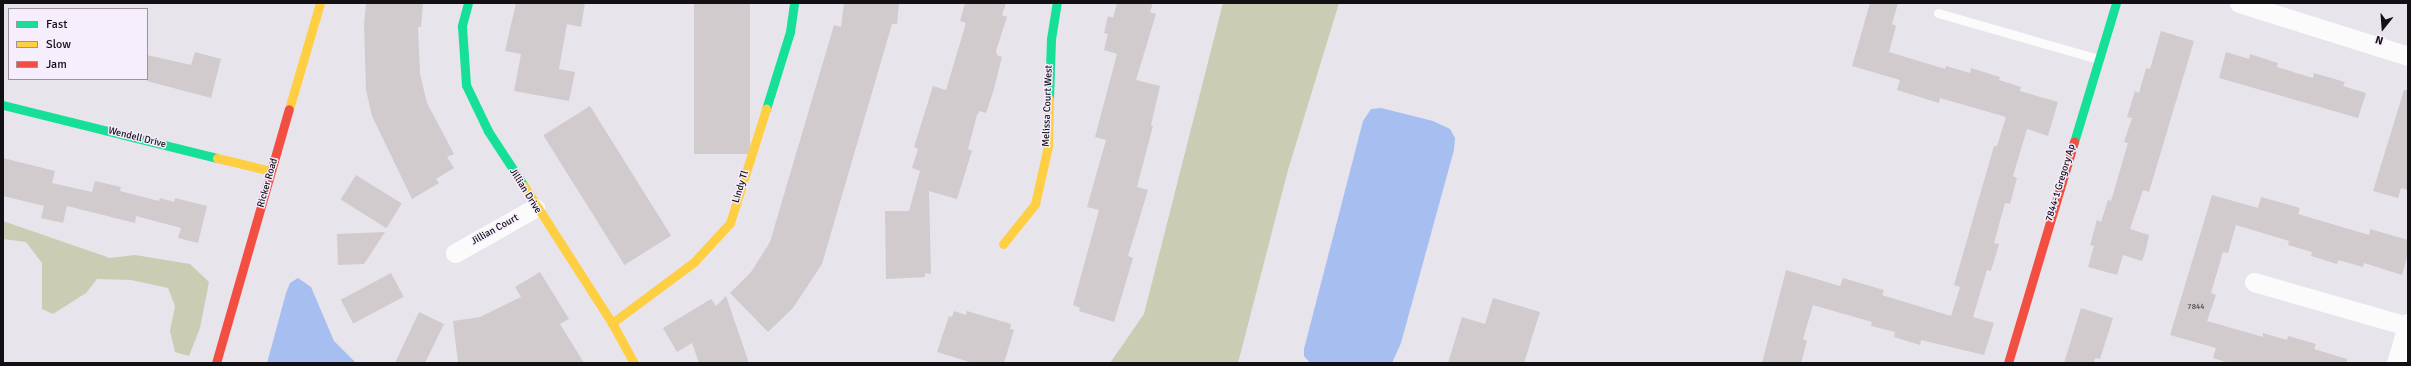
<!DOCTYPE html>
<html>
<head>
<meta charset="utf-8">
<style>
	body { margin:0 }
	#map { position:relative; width:2411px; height:366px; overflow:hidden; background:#e8e4ec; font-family:Signika,sans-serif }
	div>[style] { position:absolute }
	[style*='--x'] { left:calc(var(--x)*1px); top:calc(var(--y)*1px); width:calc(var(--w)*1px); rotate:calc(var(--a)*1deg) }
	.green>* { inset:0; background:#cbccb4 }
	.water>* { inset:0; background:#a6bff0 }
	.building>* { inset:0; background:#d1cbce; transform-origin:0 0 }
	.lane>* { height:9px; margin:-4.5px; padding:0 4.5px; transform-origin:4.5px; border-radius:4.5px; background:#fcfbfc }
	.street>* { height:19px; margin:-9.5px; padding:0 9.5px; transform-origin:9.5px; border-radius:9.5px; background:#fcfbfc }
	.fast>* { height:9px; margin:-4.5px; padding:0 4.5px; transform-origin:4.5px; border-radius:4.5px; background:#16e098 }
	.slow>* { height:9px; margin:-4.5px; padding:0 4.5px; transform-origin:4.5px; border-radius:4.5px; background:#ffcf43 }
	.jam>* { height:9px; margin:-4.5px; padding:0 4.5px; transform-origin:4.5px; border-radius:4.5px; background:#f24e42 }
	span { translate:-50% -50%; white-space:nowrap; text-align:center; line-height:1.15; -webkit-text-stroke:3px #f6edfd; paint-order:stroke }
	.number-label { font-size:8px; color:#423f43 }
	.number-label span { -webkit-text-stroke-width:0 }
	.street-label { font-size:10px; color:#131015 }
	.frame { position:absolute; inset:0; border:4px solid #131015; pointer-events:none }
	.legend { position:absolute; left:8px; top:8px; width:140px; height:72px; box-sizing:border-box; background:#f6edfd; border:1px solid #9b95a0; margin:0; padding:5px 7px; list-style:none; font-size:12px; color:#131015 }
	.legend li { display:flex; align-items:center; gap:8px; height:20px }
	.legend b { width:20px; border:1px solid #9b95a0 }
	.north { position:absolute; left:2363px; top:8px; width:40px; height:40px; -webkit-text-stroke:3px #f6edfd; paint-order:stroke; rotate:197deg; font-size:11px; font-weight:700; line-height:16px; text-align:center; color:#131015 }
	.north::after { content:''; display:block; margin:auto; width:14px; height:18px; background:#131015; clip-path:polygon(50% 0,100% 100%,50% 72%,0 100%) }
</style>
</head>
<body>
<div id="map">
	<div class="green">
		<i style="clip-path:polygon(1223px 3px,1339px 3px,1288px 170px,1238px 363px,1110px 363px,1144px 314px)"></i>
		<i style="clip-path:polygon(3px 221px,110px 258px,135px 255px,190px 264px,209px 282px,200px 328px,189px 356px,175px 352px,170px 331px,175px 306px,168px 288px,131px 280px,97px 279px,86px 293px,53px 314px,42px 309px,42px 263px,26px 242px,3px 239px)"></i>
	</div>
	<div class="water">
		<i style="clip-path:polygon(1381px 108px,1433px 121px,1450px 129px,1455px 138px,1454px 150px,1401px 343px,1392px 363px,1310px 363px,1304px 356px,1304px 349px,1363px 121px,1371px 109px)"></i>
		<i style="clip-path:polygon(298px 278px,311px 287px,334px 341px,356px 363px,267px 363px,286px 293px,290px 283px)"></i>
	</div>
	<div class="building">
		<i style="clip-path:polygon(366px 3px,423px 3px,421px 27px,418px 27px,420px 74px,427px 103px,454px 154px,447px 157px,454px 168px,436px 179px,439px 183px,412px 199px,372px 116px,366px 90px,364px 24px)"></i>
		<i style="clip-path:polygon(516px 3px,585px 3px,581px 27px,567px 24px,559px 69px,575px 72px,569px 101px,514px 91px,521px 54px,505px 51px)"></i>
		<i style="left:694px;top:3px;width:56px;height:151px"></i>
		<i style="clip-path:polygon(844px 3px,899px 3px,897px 24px,892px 24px,822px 264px,793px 308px,768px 332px,730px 293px,751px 272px,770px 242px,834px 25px,841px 27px)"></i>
		<i style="clip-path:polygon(965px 3px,1006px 3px,1002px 15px,1007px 17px,996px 51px,997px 55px,1002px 57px,994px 89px,986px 113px,980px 111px,977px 115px,968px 149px,972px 151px,957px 199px,929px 191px,931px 274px,925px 273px,925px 277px,886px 279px,885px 211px,909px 211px,920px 171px,912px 168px,918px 149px,914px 147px,933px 86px,946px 90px,966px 23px,960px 21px)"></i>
		<i style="clip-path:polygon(1117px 3px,1153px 3px,1150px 12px,1156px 14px,1136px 80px,1160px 86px,1151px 125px,1153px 126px,1137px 187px,1148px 190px,1128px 256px,1133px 258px,1114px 322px,1079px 311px,1080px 308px,1073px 305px,1099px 210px,1087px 207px,1106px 140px,1095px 137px,1117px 54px,1104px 50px,1108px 34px,1104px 33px,1108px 16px,1113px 18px)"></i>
		<i style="clip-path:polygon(1870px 3px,1898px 3px,1892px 24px,1896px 26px,1889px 52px,1945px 69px,1946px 66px,1970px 73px,1971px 68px,2000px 77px,1999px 80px,2021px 87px,2020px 91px,2058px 102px,2048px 136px,2027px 129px,2013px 176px,2017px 178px,2010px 204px,2005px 203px,1994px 243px,1999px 244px,1991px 271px,1987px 270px,1973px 317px,1994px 323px,1984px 355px,1921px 340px,1920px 345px,1894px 337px,1895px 332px,1871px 326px,1872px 322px,1813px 305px,1803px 339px,1807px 341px,1801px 363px,1762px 363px,1786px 270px,1840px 286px,1843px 278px,1884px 290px,1882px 295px,1951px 316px,1960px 287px,1954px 285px,1994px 146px,1997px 146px,2006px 117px,1940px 98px,1939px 103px,1897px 90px,1900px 80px,1852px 66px)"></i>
		<i style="clip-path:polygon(2161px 31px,2194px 41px,2149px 192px,2143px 190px,2130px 229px,2149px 235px,2145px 253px,2142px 261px,2123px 255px,2117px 275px,2088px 267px,2094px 246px,2090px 245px,2097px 220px,2101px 222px,2108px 200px,2111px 201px,2128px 143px,2124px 142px,2132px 118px,2127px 117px,2135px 91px,2139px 93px,2146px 68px,2150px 69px)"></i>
		<i style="clip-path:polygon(195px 52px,221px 59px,211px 98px,147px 81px,147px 55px,191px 65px)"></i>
		<i style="clip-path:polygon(2226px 52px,2249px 59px,2250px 54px,2278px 63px,2277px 67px,2313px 78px,2314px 73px,2345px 82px,2343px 86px,2366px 93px,2358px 118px,2219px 78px)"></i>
		<i style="clip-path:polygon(2404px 90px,2408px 90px,2408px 190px,2401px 188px,2398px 198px,2373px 191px)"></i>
		<i style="left:590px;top:106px;width:153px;height:55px;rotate:58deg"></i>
		<i style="clip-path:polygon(3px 158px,55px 171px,52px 183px,92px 192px,95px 181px,121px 187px,120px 191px,159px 201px,160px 198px,174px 202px,175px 198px,207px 206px,198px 243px,178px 238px,181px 228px,136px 216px,135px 223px,67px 206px,63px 223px,41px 218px,44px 206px,3px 196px)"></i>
		<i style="left:356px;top:175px;width:54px;height:29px;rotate:32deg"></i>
		<i style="clip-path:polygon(2212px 195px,2258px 208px,2261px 197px,2300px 208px,2298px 214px,2369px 235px,2370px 229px,2408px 240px,2408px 254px,2402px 275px,2364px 263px,2363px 267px,2338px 260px,2337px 264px,2311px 256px,2312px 252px,2288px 245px,2289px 241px,2236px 225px,2228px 253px,2223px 252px,2211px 293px,2216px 295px,2207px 321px,2263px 337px,2263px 333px,2287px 340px,2288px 336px,2316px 344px,2314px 349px,2347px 359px,2347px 363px,2229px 363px,2213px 358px,2216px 348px,2170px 335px)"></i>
		<i style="clip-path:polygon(385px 232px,364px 264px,338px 265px,337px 234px)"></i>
		<i style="clip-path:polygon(540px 272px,569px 319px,560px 324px,584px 363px,458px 363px,453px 321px,480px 317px,521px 297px,515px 287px)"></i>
		<i style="left:391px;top:273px;width:27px;height:57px;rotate:62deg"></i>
		<i style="clip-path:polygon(726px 296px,749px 363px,699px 363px,692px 343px,677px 352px,663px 328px,711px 299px,716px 306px)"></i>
		<i style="clip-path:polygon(1493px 298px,1540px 312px,1524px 363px,1448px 363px,1462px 317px,1485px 324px)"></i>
		<i style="clip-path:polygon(2081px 308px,2113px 318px,2100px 359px,2095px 358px,2094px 363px,2064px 363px)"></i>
		<i style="clip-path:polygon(954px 311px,966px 315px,967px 311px,1011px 324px,1010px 329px,1014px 330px,1004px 363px,973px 363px,937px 352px,949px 316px,952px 317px)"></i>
		<i style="clip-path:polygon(419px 312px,444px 324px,425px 363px,395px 363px)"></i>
	</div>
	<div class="lane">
		<i style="--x:1938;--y:13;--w:166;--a:16"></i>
	</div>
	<div class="street">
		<i style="--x:2239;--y:3;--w:177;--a:17.4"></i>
		<i style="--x:455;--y:253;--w:92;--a:-29.4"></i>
		<i style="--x:2254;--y:282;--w:159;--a:16"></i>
		<i style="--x:2396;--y:363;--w:42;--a:-73.3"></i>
	</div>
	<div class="fast">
		<i style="--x:468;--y:3;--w:24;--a:105"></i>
		<i style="--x:462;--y:26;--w:59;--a:86.1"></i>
		<i style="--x:466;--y:85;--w:51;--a:64.4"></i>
		<i style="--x:488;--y:131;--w:66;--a:56.8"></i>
		<i style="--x:1049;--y:99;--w:60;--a:-88.1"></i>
		<i style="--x:1051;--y:39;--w:36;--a:-81"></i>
		<i style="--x:3;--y:105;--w:220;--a:13.9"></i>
		<i style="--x:766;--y:109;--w:81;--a:-72.7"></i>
		<i style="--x:790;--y:32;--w:29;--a:-82"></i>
		<i style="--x:2074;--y:142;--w:145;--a:-73.2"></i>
	</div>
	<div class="slow">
		<i style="--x:289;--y:109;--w:110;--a:-73.7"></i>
		<i style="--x:217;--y:158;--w:56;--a:13.5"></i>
		<i style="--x:524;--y:186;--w:163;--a:57.3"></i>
		<i style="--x:612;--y:323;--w:46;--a:61.2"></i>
		<i style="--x:1003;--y:244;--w:51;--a:-51.3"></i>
		<i style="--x:1035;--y:204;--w:59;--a:-77.4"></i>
		<i style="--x:1048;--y:146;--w:47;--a:-88.8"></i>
		<i style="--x:612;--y:323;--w:102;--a:-36.6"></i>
		<i style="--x:694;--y:262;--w:53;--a:-47.3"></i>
		<i style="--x:730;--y:223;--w:120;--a:-72.5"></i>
	</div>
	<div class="jam">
		<i style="--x:216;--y:363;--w:264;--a:-74"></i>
		<i style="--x:2008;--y:363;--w:231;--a:-73.4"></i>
	</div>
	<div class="number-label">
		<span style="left:2196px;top:307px">7844</span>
	</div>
	<div class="street-label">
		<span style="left:1048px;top:106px;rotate:-88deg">Melissa Court West</span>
		<span style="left:137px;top:138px;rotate:14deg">Wendell Drive</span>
		<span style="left:268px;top:183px;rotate:-74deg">Ricker Road</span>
		<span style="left:2061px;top:183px;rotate:-73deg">7844-1 Gregory Ap</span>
		<span style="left:741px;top:187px;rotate:-73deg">Lindy Tl</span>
		<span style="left:525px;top:191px;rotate:58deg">Jillian Drive</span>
		<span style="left:495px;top:230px;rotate:-29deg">Jillian Court</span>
	</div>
	<div class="frame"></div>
	<ul class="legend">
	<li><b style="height:5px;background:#16e098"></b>Fast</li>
	<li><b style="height:5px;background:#ffcf43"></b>Slow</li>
	<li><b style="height:5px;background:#f24e42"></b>Jam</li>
	</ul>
	<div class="north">N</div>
</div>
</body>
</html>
